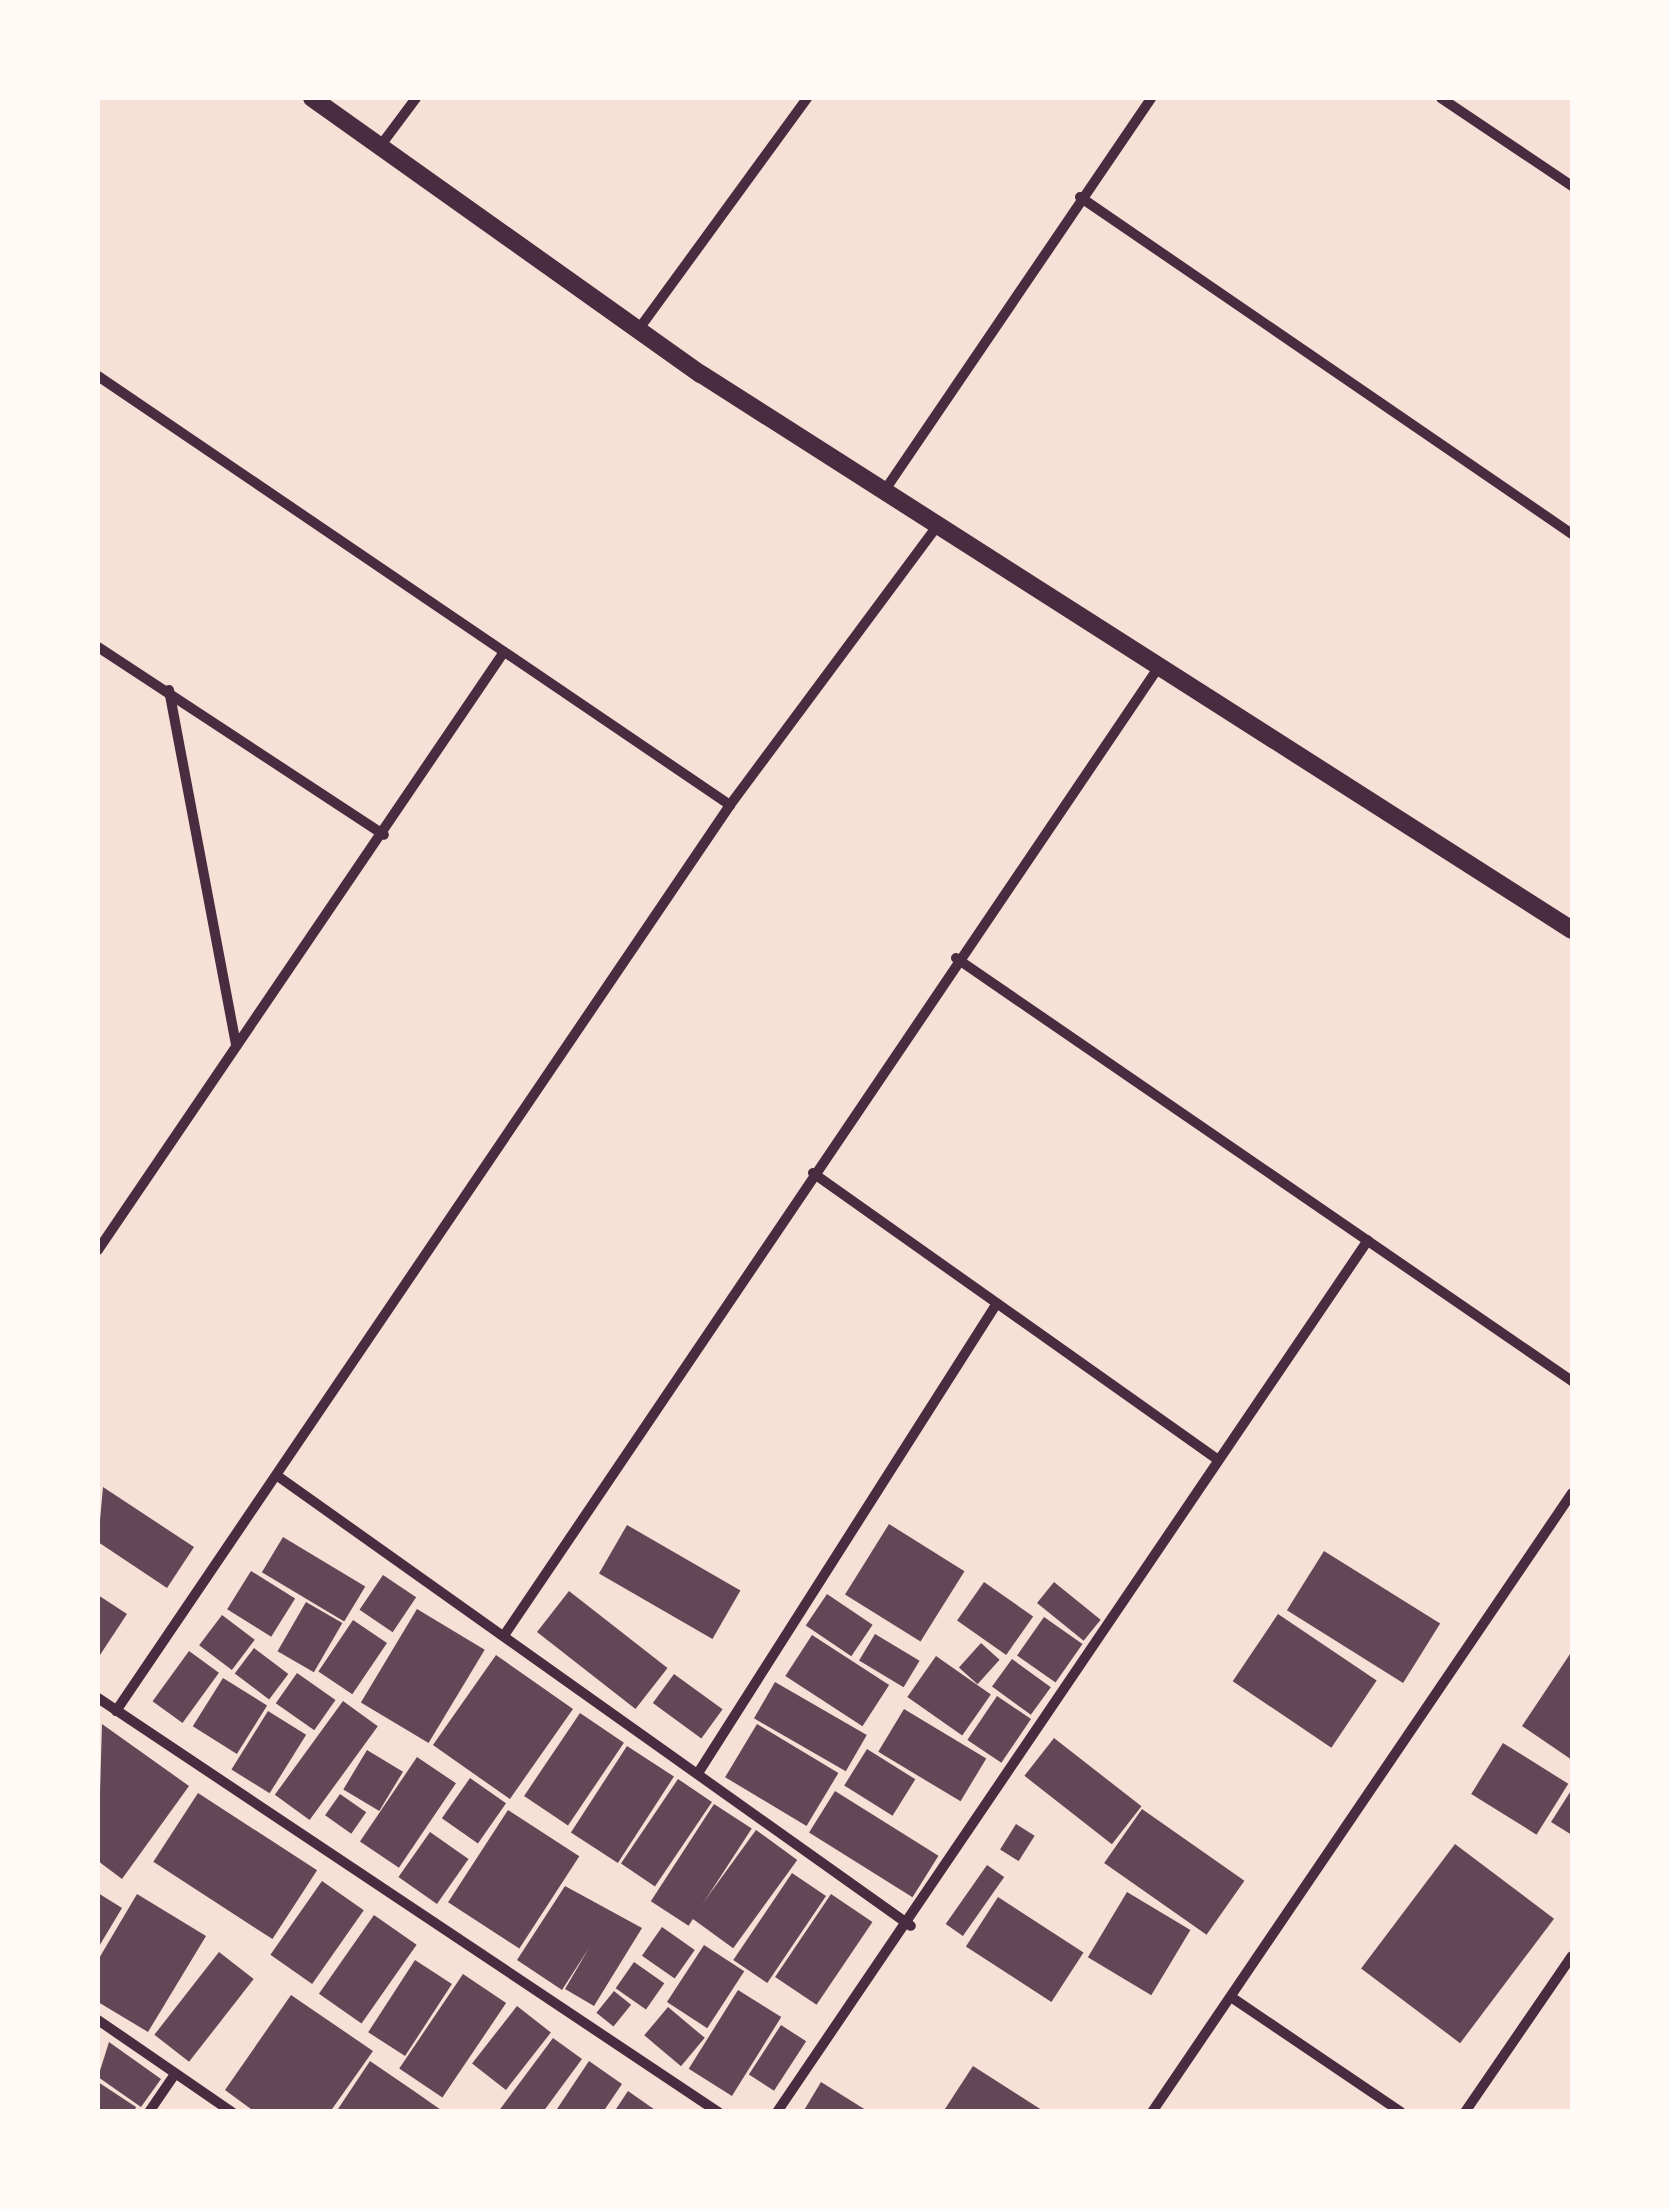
<!DOCTYPE html>
<html>
<head>
<meta charset="utf-8">
<style>
	body { margin:0 }
	#map { position:relative; width:1670px; height:2209px; overflow:hidden; background:#f7e1d7; font-family:"Nunito Sans",sans-serif }
	div>[style] { position:absolute }
	[style*='--x'] { left:calc(var(--x)*1px); top:calc(var(--y)*1px); width:calc(var(--w)*1px); rotate:calc(var(--a)*1deg) }
	.building>* { inset:0; background:#644757; transform-origin:0 0 }
	.minor>* { height:10px; margin:-5px; padding:0 5px; transform-origin:5px; border-radius:5px; background:#4a2c40 }
	.tertiary>* { height:18px; margin:-9px; padding:0 9px; transform-origin:9px; border-radius:9px; background:#4a2c40 }
	span { translate:-50% -50%; white-space:nowrap; text-align:center; line-height:1.15; -webkit-text-stroke:9px #fffaf5; paint-order:stroke }
	.frame { position:absolute; inset:0; border:100px solid #fffaf5; pointer-events:none }
</style>
</head>
<body>
<div id="map">
	<div class="building">
		<i style="clip-path:polygon(103px 1487px,194px 1547px,167px 1588px,98px 1542px)"></i>
		<i style="left:889px;top:1524px;width:89px;height:83px;rotate:32deg"></i>
		<i style="left:627px;top:1525px;width:131px;height:56px;rotate:30deg"></i>
		<i style="left:283px;top:1537px;width:96px;height:41px;rotate:31deg"></i>
		<i style="left:1324px;top:1551px;width:137px;height:70px;rotate:32deg"></i>
		<i style="left:251px;top:1571px;width:52px;height:45px;rotate:32deg"></i>
		<i style="left:383px;top:1575px;width:40px;height:42px;rotate:34deg"></i>
		<i style="left:984px;top:1582px;width:60px;height:47px;rotate:35deg"></i>
		<i style="left:1054px;top:1582px;width:60px;height:27px;rotate:39deg"></i>
		<i style="left:569px;top:1591px;width:125px;height:52px;rotate:38deg"></i>
		<i style="left:827px;top:1594px;width:55px;height:38px;rotate:34deg"></i>
		<i style="clip-path:polygon(98px 1595px,127px 1614px,98px 1658px)"></i>
		<i style="left:306px;top:1602px;width:42px;height:57px;rotate:30deg"></i>
		<i style="left:417px;top:1609px;width:79px;height:109px;rotate:31deg"></i>
		<i style="left:1278px;top:1614px;width:119px;height:81px;rotate:34deg"></i>
		<i style="left:222px;top:1615px;width:41px;height:38px;rotate:37deg"></i>
		<i style="left:1044px;top:1617px;width:47px;height:47px;rotate:35deg"></i>
		<i style="left:353px;top:1620px;width:41px;height:62px;rotate:34deg"></i>
		<i style="left:875px;top:1634px;width:52px;height:31px;rotate:31deg"></i>
		<i style="left:812px;top:1635px;width:92px;height:49px;rotate:33deg"></i>
		<i style="left:981px;top:1643px;width:25px;height:33px;rotate:42deg"></i>
		<i style="left:254px;top:1648px;width:43px;height:32px;rotate:37deg"></i>
		<i style="left:189px;top:1651px;width:37px;height:62px;rotate:36deg"></i>
		<i style="clip-path:polygon(1572px 1651px,1572px 1760px,1522px 1726px)"></i>
		<i style="left:496px;top:1655px;width:94px;height:110px;rotate:35deg"></i>
		<i style="left:936px;top:1656px;width:67px;height:50px;rotate:35deg"></i>
		<i style="left:1012px;top:1659px;width:48px;height:34px;rotate:36deg"></i>
		<i style="left:297px;top:1673px;width:47px;height:37px;rotate:35deg"></i>
		<i style="left:674px;top:1674px;width:60px;height:36px;rotate:36deg"></i>
		<i style="left:223px;top:1678px;width:52px;height:57px;rotate:32deg"></i>
		<i style="left:775px;top:1682px;width:106px;height:42px;rotate:30deg"></i>
		<i style="left:997px;top:1696px;width:41px;height:53px;rotate:34deg"></i>
		<i style="left:343px;top:1701px;width:43px;height:116px;rotate:36deg"></i>
		<i style="left:904px;top:1709px;width:96px;height:50px;rotate:31deg"></i>
		<i style="left:268px;top:1711px;width:45px;height:69px;rotate:32deg"></i>
		<i style="left:580px;top:1713px;width:53px;height:100px;rotate:34deg"></i>
		<i style="clip-path:polygon(102px 1724px,189px 1786px,122px 1879px,98px 1861px)"></i>
		<i style="left:757px;top:1724px;width:95px;height:62px;rotate:31deg"></i>
		<i style="left:1054px;top:1738px;width:111px;height:48px;rotate:38deg"></i>
		<i style="left:1503px;top:1743px;width:77px;height:60px;rotate:32deg"></i>
		<i style="left:627px;top:1746px;width:56px;height:103px;rotate:33deg"></i>
		<i style="left:867px;top:1749px;width:57px;height:43px;rotate:32deg"></i>
		<i style="left:367px;top:1750px;width:42px;height:46px;rotate:31deg"></i>
		<i style="left:417px;top:1757px;width:47px;height:102px;rotate:34deg"></i>
		<i style="left:470px;top:1778px;width:44px;height:49px;rotate:35deg"></i>
		<i style="left:678px;top:1779px;width:41px;height:102px;rotate:34deg"></i>
		<i style="clip-path:polygon(1572px 1789px,1572px 1835px,1551px 1822px)"></i>
		<i style="left:835px;top:1791px;width:122px;height:49px;rotate:32deg"></i>
		<i style="left:198px;top:1793px;width:142px;height:82px;rotate:33deg"></i>
		<i style="left:340px;top:1794px;width:32px;height:26px;rotate:35deg"></i>
		<i style="left:714px;top:1804px;width:45px;height:116px;rotate:33deg"></i>
		<i style="left:1142px;top:1809px;width:125px;height:66px;rotate:35deg"></i>
		<i style="left:508px;top:1810px;width:85px;height:110px;rotate:33deg"></i>
		<i style="left:1016px;top:1824px;width:22px;height:30px;rotate:32deg"></i>
		<i style="left:756px;top:1830px;width:51px;height:109px;rotate:36deg"></i>
		<i style="left:430px;top:1832px;width:47px;height:55px;rotate:35deg"></i>
		<i style="left:1455px;top:1844px;width:124px;height:156px;rotate:37deg"></i>
		<i style="left:987px;top:1865px;width:21px;height:72px;rotate:35deg"></i>
		<i style="left:792px;top:1873px;width:41px;height:105px;rotate:34deg"></i>
		<i style="left:322px;top:1881px;width:51px;height:90px;rotate:35deg"></i>
		<i style="clip-path:polygon(565px 1886px,642px 1928px,594px 2006px,565px 1989px,589px 1948px,562px 1990px,517px 1960px)"></i>
		<i style="left:1127px;top:1892px;width:74px;height:76px;rotate:31deg"></i>
		<i style="clip-path:polygon(98px 1893px,122px 1908px,98px 1948px)"></i>
		<i style="clip-path:polygon(137px 1894px,206px 1936px,148px 2032px,98px 2002px,98px 1960px)"></i>
		<i style="left:831px;top:1894px;width:50px;height:100px;rotate:34deg"></i>
		<i style="left:998px;top:1897px;width:102px;height:59px;rotate:33deg"></i>
		<i style="left:374px;top:1915px;width:52px;height:96px;rotate:35deg"></i>
		<i style="left:662px;top:1927px;width:40px;height:35px;rotate:35deg"></i>
		<i style="left:704px;top:1945px;width:48px;height:68px;rotate:33deg"></i>
		<i style="left:219px;top:1952px;width:44px;height:105px;rotate:38deg"></i>
		<i style="left:415px;top:1960px;width:44px;height:86px;rotate:33deg"></i>
		<i style="left:634px;top:1962px;width:37px;height:32px;rotate:35deg"></i>
		<i style="left:463px;top:1974px;width:52px;height:114px;rotate:34deg"></i>
		<i style="left:738px;top:1990px;width:51px;height:93px;rotate:32deg"></i>
		<i style="left:614px;top:1991px;width:22px;height:28px;rotate:39deg"></i>
		<i style="clip-path:polygon(291px 1995px,373px 2051px,330px 2112px,255px 2112px,225px 2090px)"></i>
		<i style="left:517px;top:2006px;width:43px;height:73px;rotate:38deg"></i>
		<i style="left:668px;top:2007px;width:48px;height:37px;rotate:40deg"></i>
		<i style="left:781px;top:2025px;width:30px;height:59px;rotate:33deg"></i>
		<i style="clip-path:polygon(553px 2038px,582px 2059px,543px 2112px,498px 2112px)"></i>
		<i style="clip-path:polygon(109px 2042px,161px 2079px,141px 2107px,98px 2077px)"></i>
		<i style="clip-path:polygon(370px 2061px,411px 2089px,444px 2112px,336px 2112px)"></i>
		<i style="clip-path:polygon(589px 2061px,622px 2084px,603px 2112px,555px 2112px)"></i>
		<i style="clip-path:polygon(973px 2066px,1045px 2112px,943px 2112px)"></i>
		<i style="clip-path:polygon(98px 2082px,136px 2107px,134px 2112px,98px 2112px)"></i>
		<i style="clip-path:polygon(821px 2082px,869px 2112px,803px 2112px)"></i>
		<i style="clip-path:polygon(628px 2091px,658px 2112px,614px 2112px)"></i>
	</div>
	<div class="minor">
		<i style="--x:1441;--y:98;--w:158;--a:33.9"></i>
		<i style="--x:381;--y:145;--w:59;--a:-53.3"></i>
		<i style="--x:1080;--y:197;--w:596;--a:34.41"></i>
		<i style="--x:641;--y:326;--w:282;--a:-53.9"></i>
		<i style="--x:98;--y:376;--w:764;--a:34.17"></i>
		<i style="--x:887;--y:487;--w:470;--a:-55.8"></i>
		<i style="--x:98;--y:647;--w:342;--a:33.3"></i>
		<i style="--x:169;--y:690;--w:362;--a:79.3"></i>
		<i style="--x:956;--y:958;--w:747;--a:34.48"></i>
		<i style="--x:813;--y:1173;--w:496;--a:35.3"></i>
		<i style="--x:98;--y:1250;--w:723;--a:-55.83"></i>
		<i style="--x:279;--y:1477;--w:775;--a:35.39"></i>
		<i style="--x:505;--y:1634;--w:1166;--a:-55.94"></i>
		<i style="--x:98;--y:1698;--w:746;--a:33.73"></i>
		<i style="--x:116;--y:1711;--w:1094;--a:-55.87"></i>
		<i style="--x:730;--y:805;--w:349;--a:-53.4"></i>
		<i style="--x:700;--y:1770;--w:553;--a:-57.54"></i>
		<i style="--x:1231;--y:1997;--w:205;--a:34.1"></i>
		<i style="--x:98;--y:2020;--w:163;--a:34.5"></i>
		<i style="--x:149;--y:2112;--w:46;--a:-55.6"></i>
		<i style="--x:777;--y:2112;--w:1053;--a:-55.87"></i>
		<i style="--x:1152;--y:2112;--w:748;--a:-55.84"></i>
		<i style="--x:1465;--y:2112;--w:189;--a:-55.6"></i>
	</div>
	<div class="tertiary">
		<i style="--x:312;--y:98;--w:477;--a:35.4"></i>
		<i style="--x:701;--y:374;--w:1033;--a:32.55"></i>
	</div>
	<div class="frame"></div>
</div>
</body>
</html>
